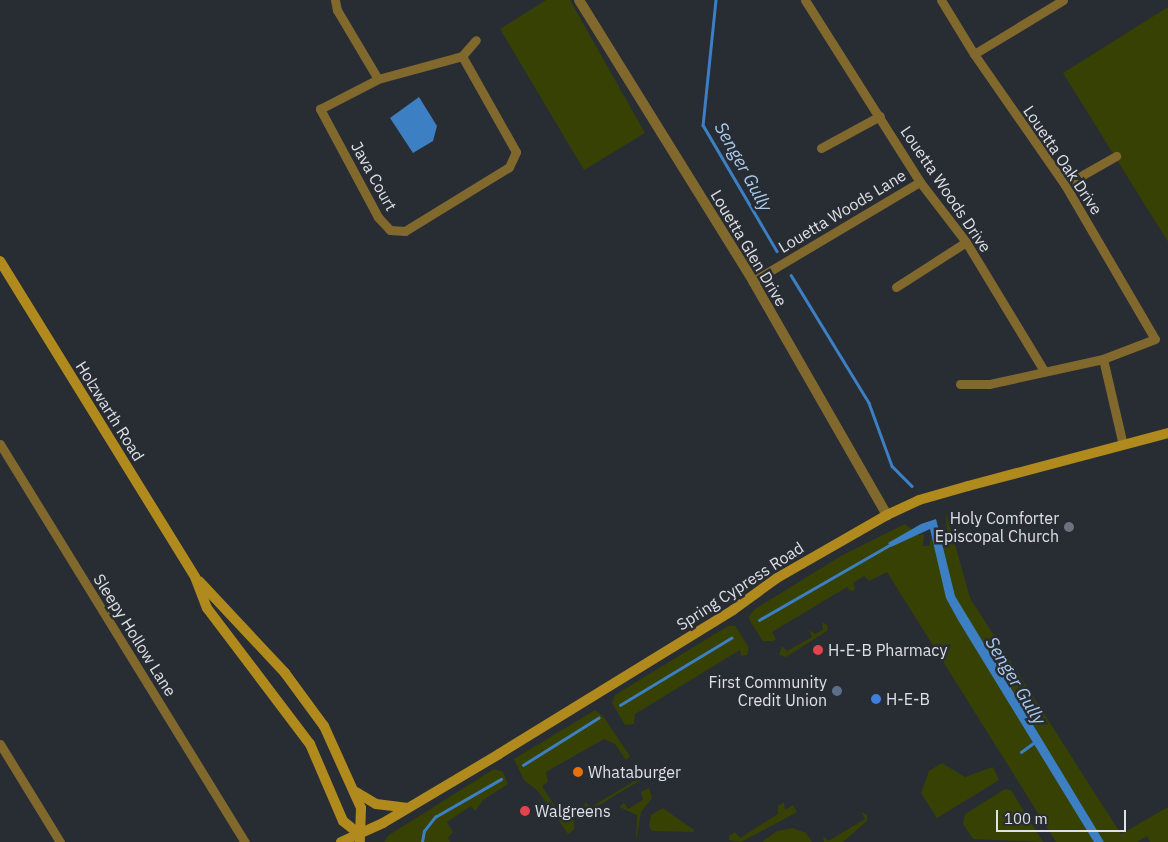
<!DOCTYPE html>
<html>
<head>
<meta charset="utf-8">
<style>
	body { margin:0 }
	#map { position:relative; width:1168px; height:842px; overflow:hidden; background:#282c33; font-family:"IBM Plex Sans",sans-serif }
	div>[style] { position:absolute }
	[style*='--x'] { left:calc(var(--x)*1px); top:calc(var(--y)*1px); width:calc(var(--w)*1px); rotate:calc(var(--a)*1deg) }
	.green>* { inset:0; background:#374104 }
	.water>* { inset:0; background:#3c7fc3 }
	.stream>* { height:2.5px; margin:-1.25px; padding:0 1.25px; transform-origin:1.25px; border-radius:1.25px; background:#3c7fc3 }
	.minor>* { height:9px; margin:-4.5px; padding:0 4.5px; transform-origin:4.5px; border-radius:4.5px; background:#81692e }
	.tertiary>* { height:10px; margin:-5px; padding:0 5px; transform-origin:5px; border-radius:5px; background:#81692e }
	.secondary>* { height:10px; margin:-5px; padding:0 5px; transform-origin:5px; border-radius:5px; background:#b18a1d }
	.dots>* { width:14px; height:14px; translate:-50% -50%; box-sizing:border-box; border:2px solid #282c33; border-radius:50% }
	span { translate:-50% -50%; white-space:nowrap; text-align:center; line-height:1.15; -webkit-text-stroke:5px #282c33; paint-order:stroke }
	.street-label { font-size:16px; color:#dee1e5 }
	.poi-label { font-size:16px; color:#dee1e5 }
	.right { translate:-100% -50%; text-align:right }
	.left { translate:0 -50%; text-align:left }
	.water-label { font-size:18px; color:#abccef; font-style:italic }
	.scale { position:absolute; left:996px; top:810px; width:130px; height:22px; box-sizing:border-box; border:2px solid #dee1e5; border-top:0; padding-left:6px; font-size:15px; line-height:18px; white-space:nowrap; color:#dee1e5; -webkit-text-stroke:4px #282c33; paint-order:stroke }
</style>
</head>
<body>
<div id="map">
	<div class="green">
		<i style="clip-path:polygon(546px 0,570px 0,645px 133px,584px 170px,500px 29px)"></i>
		<i style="clip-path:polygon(1168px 7px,1168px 242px,1063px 73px)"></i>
		<i style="clip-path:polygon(946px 512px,970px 598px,1121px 834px,1168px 807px,1168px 842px,1150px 842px,1147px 836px,1137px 842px,1056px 842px,887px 572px,869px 581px,864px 576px,853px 583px,855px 590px,851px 591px,847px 587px,772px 632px,776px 639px,773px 641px,763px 641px,750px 621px,749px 616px,755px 609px,841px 556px,905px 524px,919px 535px,924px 534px,923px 546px,929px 546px,931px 538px,947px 534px)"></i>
		<i style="clip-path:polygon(822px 622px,828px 626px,827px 631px,786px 657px,779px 655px,782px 646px,787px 651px,812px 637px,809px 630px,815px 634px,823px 630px)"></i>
		<i style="clip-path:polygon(728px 626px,735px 626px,738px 630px,749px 648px,747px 655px,741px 656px,740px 650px,635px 714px,634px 724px,625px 725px,612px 703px,615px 695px)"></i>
		<i style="clip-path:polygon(595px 710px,603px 716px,630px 756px,626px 760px,615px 744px,604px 739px,546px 772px,548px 782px,542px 786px,561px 816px,569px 813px,574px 821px,574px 830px,568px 834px,538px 791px,524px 780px,514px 759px)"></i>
		<i style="clip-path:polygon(942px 763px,965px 777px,993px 767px,999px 780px,937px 818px,921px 793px,929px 771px)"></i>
		<i style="clip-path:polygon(494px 769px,503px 772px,508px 784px,483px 800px,475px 811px,471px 806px,447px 822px,453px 832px,448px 838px,450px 842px,384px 842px,389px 835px)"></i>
		<i style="clip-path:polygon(639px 771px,642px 776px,639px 781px,588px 812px,584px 810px,585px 802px,591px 807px,636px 780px,633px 773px)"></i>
		<i style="clip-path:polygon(649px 788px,652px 798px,641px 812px,636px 842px,637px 815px,619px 807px,624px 803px,628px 809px,643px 800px,641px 792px)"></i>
		<i style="clip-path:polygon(1005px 789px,1011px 790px,1043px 842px,973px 839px,963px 824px,965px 814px)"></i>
		<i style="clip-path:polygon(784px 802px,785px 810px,793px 805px,797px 812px,741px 842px,729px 840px,729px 836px,735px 832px,740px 838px,778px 814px,778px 806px)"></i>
		<i style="clip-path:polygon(663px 808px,694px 830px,693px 832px,652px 831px,649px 826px,651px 815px)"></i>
		<i style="clip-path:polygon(861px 812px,867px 815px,867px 821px,843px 842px,824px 842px,823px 836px,828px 841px,865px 819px)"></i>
		<i style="clip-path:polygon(793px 828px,806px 833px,812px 842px,762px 842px,777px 831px)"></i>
	</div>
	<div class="water">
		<i style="clip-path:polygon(419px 97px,437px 126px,433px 141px,413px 153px,390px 118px)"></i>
		<i style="clip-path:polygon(936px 519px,955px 596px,1104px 842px,1094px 842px,958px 620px,946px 598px,930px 529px,891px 547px,888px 543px,921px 524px)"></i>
	</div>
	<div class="stream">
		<i style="--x:716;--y:0;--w:126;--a:95.9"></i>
		<i style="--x:703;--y:125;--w:146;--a:59.6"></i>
		<i style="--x:791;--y:275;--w:150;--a:58.6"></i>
		<i style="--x:869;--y:403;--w:67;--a:69.9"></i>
		<i style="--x:892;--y:466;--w:28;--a:45"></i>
		<i style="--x:759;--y:620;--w:152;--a:-29.9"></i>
		<i style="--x:620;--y:705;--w:130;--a:-31.1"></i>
		<i style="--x:1021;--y:752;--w:19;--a:-36"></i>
		<i style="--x:523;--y:765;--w:89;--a:-32.1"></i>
		<i style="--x:422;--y:842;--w:11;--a:-80"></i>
		<i style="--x:424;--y:831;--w:18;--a:-52"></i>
		<i style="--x:435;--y:817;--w:76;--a:-29.9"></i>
	</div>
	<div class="minor">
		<i style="--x:335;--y:0;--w:10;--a:79"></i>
		<i style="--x:337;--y:10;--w:80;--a:59.3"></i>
		<i style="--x:805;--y:0;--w:215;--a:57.7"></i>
		<i style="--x:920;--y:182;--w:76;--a:52.5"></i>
		<i style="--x:966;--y:242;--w:151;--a:58.8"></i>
		<i style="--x:941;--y:0;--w:63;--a:58.6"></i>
		<i style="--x:974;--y:54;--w:160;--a:55.2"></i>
		<i style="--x:1065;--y:185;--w:178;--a:59.7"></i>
		<i style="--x:1155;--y:339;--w:56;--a:159"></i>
		<i style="--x:1103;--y:359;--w:117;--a:167.6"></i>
		<i style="--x:989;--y:384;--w:29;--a:180"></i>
		<i style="--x:974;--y:54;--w:104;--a:-31.2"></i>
		<i style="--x:462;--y:56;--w:110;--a:60.6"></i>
		<i style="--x:516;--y:152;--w:17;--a:115"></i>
		<i style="--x:509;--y:167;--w:122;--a:148.4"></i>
		<i style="--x:405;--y:231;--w:15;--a:-176"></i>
		<i style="--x:390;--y:230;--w:18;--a:-133"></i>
		<i style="--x:378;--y:217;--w:123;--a:-118.2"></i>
		<i style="--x:320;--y:109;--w:65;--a:-27.3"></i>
		<i style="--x:378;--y:79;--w:87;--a:-15.3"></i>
		<i style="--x:462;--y:56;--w:21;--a:-49"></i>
		<i style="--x:821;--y:148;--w:67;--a:-28.5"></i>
		<i style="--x:1065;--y:185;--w:59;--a:-29.6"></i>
		<i style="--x:753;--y:281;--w:194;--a:-30.7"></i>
		<i style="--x:896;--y:287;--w:83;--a:-32.7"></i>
		<i style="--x:1103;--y:359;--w:88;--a:76.9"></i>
		<i style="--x:0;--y:444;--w:467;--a:58.4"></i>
		<i style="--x:0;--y:744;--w:115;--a:58.5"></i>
	</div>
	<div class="tertiary">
		<i style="--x:579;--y:0;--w:331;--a:58.2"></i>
		<i style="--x:753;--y:281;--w:270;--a:60.2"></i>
	</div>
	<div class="secondary">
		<i style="--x:0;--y:261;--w:371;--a:58.3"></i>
		<i style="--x:195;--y:577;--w:33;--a:69"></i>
		<i style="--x:207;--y:608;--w:171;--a:52.9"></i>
		<i style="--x:310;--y:744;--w:84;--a:66.8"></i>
		<i style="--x:343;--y:821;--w:21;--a:39"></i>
		<i style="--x:199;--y:581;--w:126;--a:46.9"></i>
		<i style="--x:285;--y:673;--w:66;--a:53.7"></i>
		<i style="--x:324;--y:726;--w:90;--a:65.7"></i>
		<i style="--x:361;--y:808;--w:34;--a:92"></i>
		<i style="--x:356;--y:792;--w:23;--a:31"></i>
		<i style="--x:376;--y:804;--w:32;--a:7"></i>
		<i style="--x:341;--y:842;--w:46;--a:-24.3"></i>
		<i style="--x:383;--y:823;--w:135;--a:-30.7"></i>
		<i style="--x:499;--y:754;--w:275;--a:-31.6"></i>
		<i style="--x:733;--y:610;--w:54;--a:-36"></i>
		<i style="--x:777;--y:578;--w:127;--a:-29.8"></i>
		<i style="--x:887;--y:515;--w:35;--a:-25"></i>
		<i style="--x:919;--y:500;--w:51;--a:-15.9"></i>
		<i style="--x:968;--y:486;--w:207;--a:-14.8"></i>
	</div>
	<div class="dots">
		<i style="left:1069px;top:527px;background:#6b7280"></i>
		<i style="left:818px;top:650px;background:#e0444e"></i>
		<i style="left:837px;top:691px;background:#5c6f8a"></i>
		<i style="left:876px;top:699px;background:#3f7fe0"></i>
		<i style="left:578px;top:772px;background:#e8710a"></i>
		<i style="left:525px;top:811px;background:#e0444e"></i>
	</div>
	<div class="street-label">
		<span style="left:1063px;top:160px;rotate:56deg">Louetta Oak Drive</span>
		<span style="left:374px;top:176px;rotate:61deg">Java Court</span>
		<span style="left:946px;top:189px;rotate:56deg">Louetta Woods Drive</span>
		<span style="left:842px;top:211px;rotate:-31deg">Louetta Woods Lane</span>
		<span style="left:749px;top:248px;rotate:59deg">Louetta Glen Drive</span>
		<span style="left:110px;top:411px;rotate:58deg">Holzwarth Road</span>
		<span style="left:740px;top:586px;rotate:-33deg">Spring Cypress Road</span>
		<span style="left:135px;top:635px;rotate:58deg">Sleepy Hollow Lane</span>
	</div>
	<div class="poi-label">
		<span class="right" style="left:1059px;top:527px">Holy Comforter<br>Episcopal Church</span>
		<span class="left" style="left:828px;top:650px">H-E-B Pharmacy</span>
		<span class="right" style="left:827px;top:691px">First Community<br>Credit Union</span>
		<span class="left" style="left:886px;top:699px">H-E-B</span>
		<span class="left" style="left:588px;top:772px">Whataburger</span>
		<span class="left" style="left:535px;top:811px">Walgreens</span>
	</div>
	<div class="water-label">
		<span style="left:743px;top:167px;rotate:61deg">Senger Gully</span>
		<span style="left:1015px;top:681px;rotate:59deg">Senger Gully</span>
	</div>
	<div class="scale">100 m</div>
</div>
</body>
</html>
